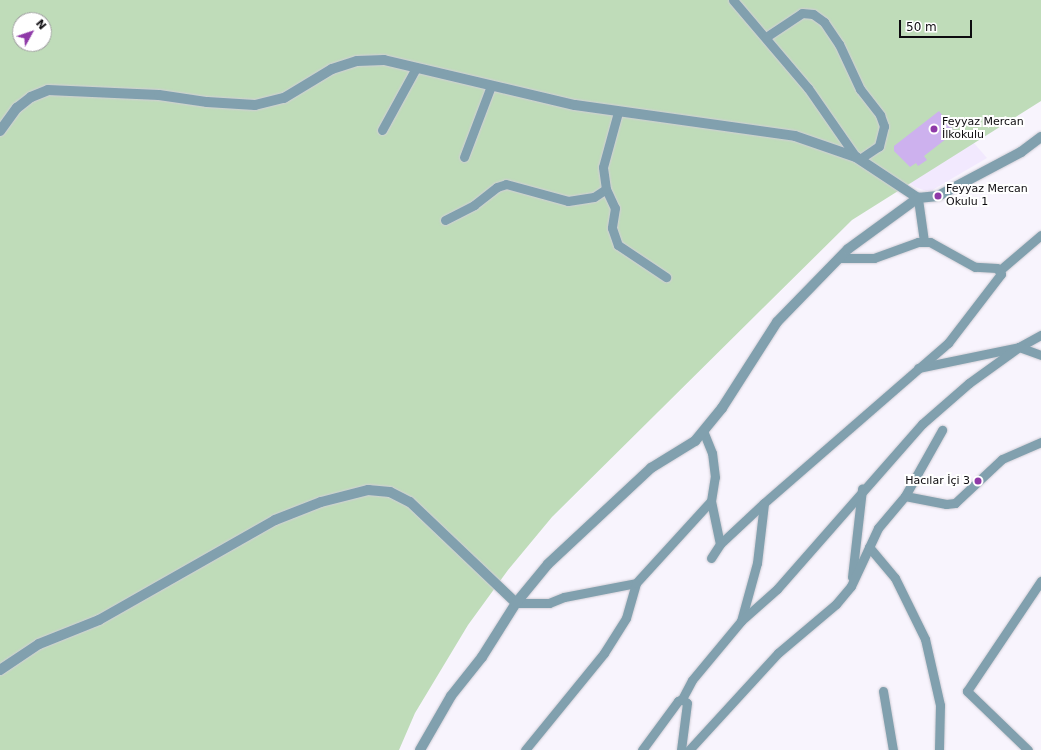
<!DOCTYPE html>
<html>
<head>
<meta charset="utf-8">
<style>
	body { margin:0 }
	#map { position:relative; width:1041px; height:750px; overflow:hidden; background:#f8f4fd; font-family:"DejaVu Sans",sans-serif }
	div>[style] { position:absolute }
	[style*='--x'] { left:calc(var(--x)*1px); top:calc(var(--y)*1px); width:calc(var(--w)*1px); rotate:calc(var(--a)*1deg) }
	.built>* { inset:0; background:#f2e9fe }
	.green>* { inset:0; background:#bfdcb9 }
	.building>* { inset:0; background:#cdb1ee }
	.roads { filter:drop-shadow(0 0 1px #d2cfd7) drop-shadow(0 0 1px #d2cfd7) }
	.minor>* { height:9px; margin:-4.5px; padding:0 4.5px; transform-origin:4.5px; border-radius:4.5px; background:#81a0ae }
	.tertiary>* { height:10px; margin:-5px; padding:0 5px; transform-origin:5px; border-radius:5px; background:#81a0ae }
	.dots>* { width:11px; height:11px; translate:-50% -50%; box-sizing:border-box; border:2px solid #fff; border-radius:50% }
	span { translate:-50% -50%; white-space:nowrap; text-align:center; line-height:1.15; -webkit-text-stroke:4px #fff; paint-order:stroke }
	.poi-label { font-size:11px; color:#0d0b0f }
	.left { translate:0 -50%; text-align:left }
	.right { translate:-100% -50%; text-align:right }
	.north { position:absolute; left:12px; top:12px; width:40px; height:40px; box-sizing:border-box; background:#fff; border:1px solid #9e9d9f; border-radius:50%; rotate:50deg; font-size:11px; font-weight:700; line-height:16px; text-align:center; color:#0d0b0f }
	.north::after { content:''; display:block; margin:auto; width:14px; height:18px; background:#8f3aa8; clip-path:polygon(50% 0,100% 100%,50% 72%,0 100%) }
	.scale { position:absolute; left:899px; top:20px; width:73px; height:18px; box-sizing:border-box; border:2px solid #0d0b0f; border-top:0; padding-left:5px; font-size:12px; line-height:14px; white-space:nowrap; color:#0d0b0f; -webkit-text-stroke:3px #fff; paint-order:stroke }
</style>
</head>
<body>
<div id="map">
	<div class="built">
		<i style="clip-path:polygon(939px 103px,987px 158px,929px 192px,915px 187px,872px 155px)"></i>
	</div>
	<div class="green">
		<i style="clip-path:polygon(evenodd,0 0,1041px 0,1041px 101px,852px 220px,552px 517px,508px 570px,468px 625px,415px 713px,399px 750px,0 750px,0 0,20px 20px,44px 20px,44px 44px,20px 44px,20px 20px)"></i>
	</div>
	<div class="building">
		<i style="clip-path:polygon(939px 111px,955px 132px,924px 156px,927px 160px,918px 166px,916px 163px,910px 167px,894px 151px,894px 146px)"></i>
	</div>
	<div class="roads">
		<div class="minor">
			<i style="--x:733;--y:0;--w:116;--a:49.6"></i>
			<i style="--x:808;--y:88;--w:84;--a:55.2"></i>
			<i style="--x:766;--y:37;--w:43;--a:-33.7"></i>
			<i style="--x:802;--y:13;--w:11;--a:5"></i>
			<i style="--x:813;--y:14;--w:14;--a:36"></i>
			<i style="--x:824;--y:22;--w:27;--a:56"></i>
			<i style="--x:839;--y:44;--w:50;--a:65"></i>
			<i style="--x:860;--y:89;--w:33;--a:52"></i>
			<i style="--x:880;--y:115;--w:12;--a:70"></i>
			<i style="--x:884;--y:126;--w:21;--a:104"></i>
			<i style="--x:879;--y:146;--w:23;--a:146"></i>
			<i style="--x:382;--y:130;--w:71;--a:-61.3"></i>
			<i style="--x:464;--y:157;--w:76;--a:-69.2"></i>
			<i style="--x:606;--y:189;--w:21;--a:65"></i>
			<i style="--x:615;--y:208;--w:20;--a:99"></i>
			<i style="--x:612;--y:228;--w:18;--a:71"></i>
			<i style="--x:618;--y:245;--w:58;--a:33.7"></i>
			<i style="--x:918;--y:199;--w:42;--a:81.9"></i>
			<i style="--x:445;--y:220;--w:33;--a:-27"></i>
			<i style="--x:474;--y:205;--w:29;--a:-38"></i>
			<i style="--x:497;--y:187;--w:9;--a:-18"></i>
			<i style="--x:506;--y:184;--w:64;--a:15.3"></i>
			<i style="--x:568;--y:201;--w:26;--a:-9"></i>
			<i style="--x:594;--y:197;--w:14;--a:-34"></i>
			<i style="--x:606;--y:189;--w:22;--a:-98"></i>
			<i style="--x:603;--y:167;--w:57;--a:-74.7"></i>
			<i style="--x:1000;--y:270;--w:54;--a:-40.5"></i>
			<i style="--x:918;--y:368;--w:103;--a:-11.7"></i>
			<i style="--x:1019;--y:347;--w:25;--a:-29"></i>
			<i style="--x:905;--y:496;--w:42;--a:11"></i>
			<i style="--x:946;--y:504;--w:9;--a:-6"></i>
			<i style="--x:955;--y:503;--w:64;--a:-43.1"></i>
			<i style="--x:1002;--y:459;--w:43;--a:-23.6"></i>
			<i style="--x:711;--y:501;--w:44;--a:78.2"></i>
			<i style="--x:869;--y:547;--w:40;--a:50"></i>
			<i style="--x:895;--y:578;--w:68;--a:63.8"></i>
			<i style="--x:925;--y:639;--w:68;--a:77.2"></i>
			<i style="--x:940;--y:705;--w:45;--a:91.3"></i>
			<i style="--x:711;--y:558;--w:17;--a:-57"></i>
			<i style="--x:720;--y:544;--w:60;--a:-43"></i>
			<i style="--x:764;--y:503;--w:244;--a:-41"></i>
			<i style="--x:948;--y:343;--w:87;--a:-52.5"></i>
			<i style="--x:1001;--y:274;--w:7;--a:-124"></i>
			<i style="--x:997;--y:268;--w:22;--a:-177"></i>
			<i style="--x:975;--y:267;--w:51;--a:-150.9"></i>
			<i style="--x:930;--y:242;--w:12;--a:180"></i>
			<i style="--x:918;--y:242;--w:47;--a:160"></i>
			<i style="--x:874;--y:258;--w:35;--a:180"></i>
			<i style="--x:852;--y:577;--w:89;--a:-83.5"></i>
			<i style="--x:516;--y:603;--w:33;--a:0"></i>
			<i style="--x:549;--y:603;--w:16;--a:-22"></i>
			<i style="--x:564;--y:597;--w:73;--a:-11"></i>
			<i style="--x:741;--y:621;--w:60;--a:-74.6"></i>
			<i style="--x:757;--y:563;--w:60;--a:-83.3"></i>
			<i style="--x:883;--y:691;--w:60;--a:80.4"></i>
			<i style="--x:682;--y:699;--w:21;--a:-62"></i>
			<i style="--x:692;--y:680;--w:77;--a:-50.3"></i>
			<i style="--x:741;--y:621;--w:48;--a:-41.6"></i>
			<i style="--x:777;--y:589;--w:220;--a:-48.7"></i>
			<i style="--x:922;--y:424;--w:62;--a:-41.1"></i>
			<i style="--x:969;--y:383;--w:62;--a:-35.8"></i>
			<i style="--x:1019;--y:347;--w:23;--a:20"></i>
			<i style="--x:525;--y:750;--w:125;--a:-50.8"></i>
			<i style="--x:604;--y:653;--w:41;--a:-57.8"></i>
			<i style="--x:626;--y:618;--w:36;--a:-74"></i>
			<i style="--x:636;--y:583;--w:111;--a:-47.6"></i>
			<i style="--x:711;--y:501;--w:24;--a:-81"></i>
			<i style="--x:715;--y:477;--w:24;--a:-97"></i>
			<i style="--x:712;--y:453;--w:24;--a:-112"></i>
			<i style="--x:642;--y:750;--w:61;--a:-53.7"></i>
			<i style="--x:678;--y:701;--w:4;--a:-27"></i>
			<i style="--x:682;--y:699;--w:6;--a:39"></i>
			<i style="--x:687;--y:703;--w:47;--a:97.3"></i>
			<i style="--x:689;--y:750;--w:132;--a:-47.5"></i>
			<i style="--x:778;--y:653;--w:76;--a:-40.2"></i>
			<i style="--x:836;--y:604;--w:23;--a:-50"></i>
			<i style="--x:851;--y:586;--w:64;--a:-65"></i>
			<i style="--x:878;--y:528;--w:42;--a:-49.8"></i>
			<i style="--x:905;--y:496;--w:76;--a:-60.7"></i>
			<i style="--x:1028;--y:750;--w:85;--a:-136"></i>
			<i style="--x:967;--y:691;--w:133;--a:-56.1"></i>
		</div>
		<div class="tertiary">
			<i style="--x:0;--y:131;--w:29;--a:-54"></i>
			<i style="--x:17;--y:108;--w:18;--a:-38"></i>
			<i style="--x:31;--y:97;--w:18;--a:-22"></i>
			<i style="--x:48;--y:90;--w:111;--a:2.6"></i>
			<i style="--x:159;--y:95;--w:49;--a:8.3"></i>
			<i style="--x:207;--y:102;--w:48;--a:3.6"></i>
			<i style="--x:255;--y:105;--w:30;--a:-14"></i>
			<i style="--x:284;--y:98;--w:56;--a:-31.1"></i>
			<i style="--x:332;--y:69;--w:26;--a:-18"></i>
			<i style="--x:357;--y:61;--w:27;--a:-2"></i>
			<i style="--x:384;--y:60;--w:196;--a:13.3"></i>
			<i style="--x:575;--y:105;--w:222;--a:8"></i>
			<i style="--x:795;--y:136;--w:65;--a:19"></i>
			<i style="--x:856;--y:157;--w:74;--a:33.5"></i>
			<i style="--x:918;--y:198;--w:20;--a:-6"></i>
			<i style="--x:938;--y:196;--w:94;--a:-27.9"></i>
			<i style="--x:1021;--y:152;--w:25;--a:-37"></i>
			<i style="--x:0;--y:670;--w:47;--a:-33.7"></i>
			<i style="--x:39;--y:644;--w:65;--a:-21.8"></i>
			<i style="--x:99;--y:620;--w:202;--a:-29.6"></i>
			<i style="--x:275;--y:520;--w:49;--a:-21.4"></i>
			<i style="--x:321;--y:502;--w:49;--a:-14.3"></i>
			<i style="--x:368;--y:490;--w:22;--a:5"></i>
			<i style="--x:390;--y:492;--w:22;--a:27"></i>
			<i style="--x:410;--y:502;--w:146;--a:43.6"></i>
			<i style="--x:420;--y:750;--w:62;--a:-60.1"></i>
			<i style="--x:451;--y:696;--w:50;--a:-51.5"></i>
			<i style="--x:482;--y:657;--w:64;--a:-57.8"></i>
			<i style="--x:516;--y:603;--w:50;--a:-50.6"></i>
			<i style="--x:548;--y:564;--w:141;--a:-43"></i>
			<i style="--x:651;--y:468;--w:52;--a:-31.5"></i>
			<i style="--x:695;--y:441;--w:43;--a:-50.7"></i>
			<i style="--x:722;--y:408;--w:102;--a:-57.4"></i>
			<i style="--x:777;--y:322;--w:102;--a:-45.8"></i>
			<i style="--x:848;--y:249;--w:87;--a:-36.1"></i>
		</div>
	</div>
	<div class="dots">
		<i style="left:934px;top:129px;background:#8f3aa8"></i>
		<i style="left:938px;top:196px;background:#8f3aa8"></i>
		<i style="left:978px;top:481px;background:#8f3aa8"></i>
	</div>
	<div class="poi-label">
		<span class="left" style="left:942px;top:129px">Feyyaz Mercan<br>İlkokulu</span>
		<span class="left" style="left:946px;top:196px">Feyyaz Mercan<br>Okulu 1</span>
		<span class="right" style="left:970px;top:481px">Hacılar İçi 3</span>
	</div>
	<div class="north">N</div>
	<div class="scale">50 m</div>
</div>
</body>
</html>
